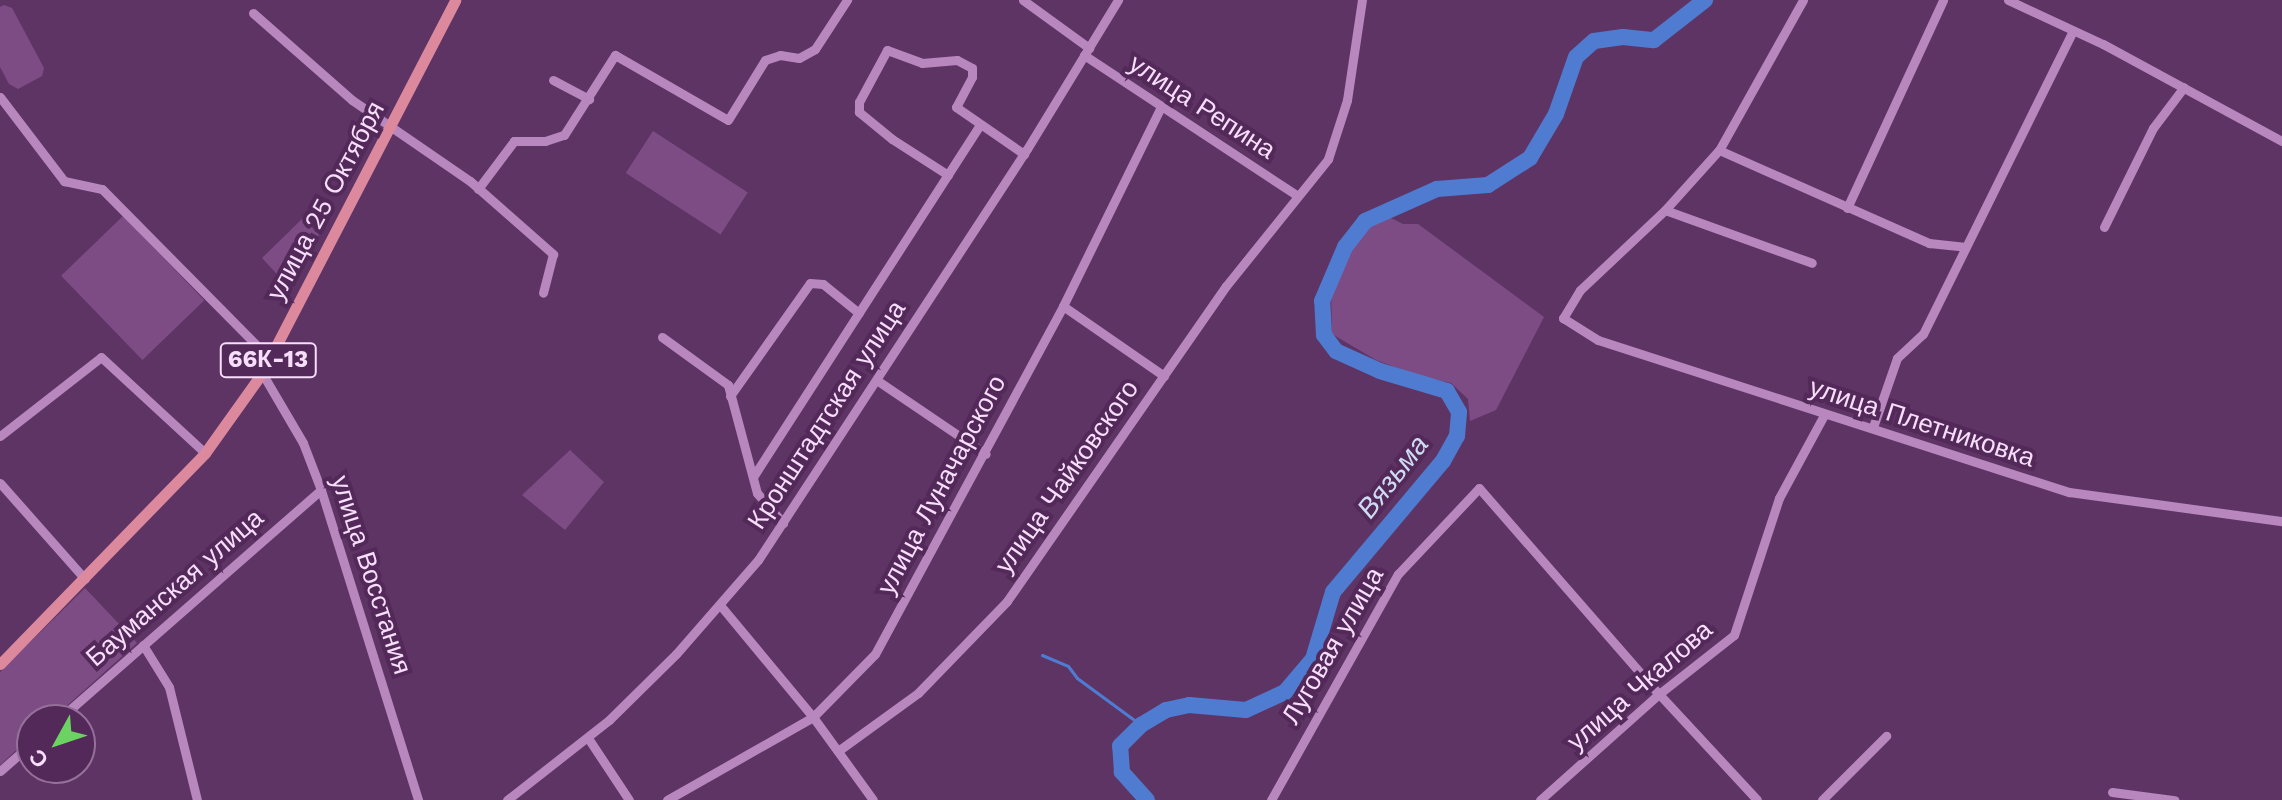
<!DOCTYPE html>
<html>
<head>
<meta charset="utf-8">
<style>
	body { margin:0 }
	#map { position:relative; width:2282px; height:800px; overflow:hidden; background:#5e3465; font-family:"Work Sans",sans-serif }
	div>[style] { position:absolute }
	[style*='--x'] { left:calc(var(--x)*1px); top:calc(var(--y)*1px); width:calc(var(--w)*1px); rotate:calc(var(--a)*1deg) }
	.green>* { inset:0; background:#7d4c85; transform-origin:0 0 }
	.stream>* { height:3px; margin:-1.5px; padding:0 1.5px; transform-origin:1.5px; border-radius:1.5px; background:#4f7cd1 }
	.river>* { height:16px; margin:-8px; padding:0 8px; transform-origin:8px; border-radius:8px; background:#4f7cd1 }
	.minor>* { height:9px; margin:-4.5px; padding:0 4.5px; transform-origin:4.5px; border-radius:4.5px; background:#b787be }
	.major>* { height:11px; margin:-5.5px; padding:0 5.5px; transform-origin:5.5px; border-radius:5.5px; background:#dc899e }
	span { translate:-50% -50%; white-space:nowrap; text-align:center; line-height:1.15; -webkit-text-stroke:8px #532959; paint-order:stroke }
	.shield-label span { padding:2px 6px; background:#532959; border:2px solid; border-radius:6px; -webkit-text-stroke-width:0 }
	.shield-label { font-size:24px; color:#f7defb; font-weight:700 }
	.street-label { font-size:26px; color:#f7defb }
	.water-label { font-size:28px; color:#cedbf1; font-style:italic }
	.north { position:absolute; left:16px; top:704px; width:80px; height:80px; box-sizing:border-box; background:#532959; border:2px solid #95719a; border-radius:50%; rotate:230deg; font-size:22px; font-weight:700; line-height:32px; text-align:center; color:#f7defb }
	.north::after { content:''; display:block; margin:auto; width:28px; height:36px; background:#6cd362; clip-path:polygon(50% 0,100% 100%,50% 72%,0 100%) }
</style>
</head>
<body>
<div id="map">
	<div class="green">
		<i style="clip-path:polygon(4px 5px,12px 8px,44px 68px,42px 76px,18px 89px,9px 84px,0 67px,0 7px)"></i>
		<i style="left:653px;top:131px;width:113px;height:50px;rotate:33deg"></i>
		<i style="left:123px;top:216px;width:117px;height:86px;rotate:46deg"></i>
		<i style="clip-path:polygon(1387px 216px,1403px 224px,1418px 224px,1544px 317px,1496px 410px,1470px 421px,1468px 399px,1451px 383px,1413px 374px,1376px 360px,1332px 334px,1331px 291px,1338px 270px,1357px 239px,1373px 222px)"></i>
		<i style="clip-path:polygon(303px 218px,319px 235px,289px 287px,262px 258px)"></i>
		<i style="clip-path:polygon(570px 450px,604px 482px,565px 530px,522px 495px)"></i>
		<i style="clip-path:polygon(85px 588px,137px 643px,51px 720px,32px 720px,32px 736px,0 765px,0 672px)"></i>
	</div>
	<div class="stream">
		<i style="--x:1042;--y:655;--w:28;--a:23"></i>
		<i style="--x:1068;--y:666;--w:15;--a:53"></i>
		<i style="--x:1077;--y:678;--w:79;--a:36.3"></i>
	</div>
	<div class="river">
		<i style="--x:1147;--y:800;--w:38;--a:-132"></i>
		<i style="--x:1122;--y:772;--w:26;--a:-94"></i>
		<i style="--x:1120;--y:746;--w:30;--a:-45"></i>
		<i style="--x:1141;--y:725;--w:29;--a:-31"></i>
		<i style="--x:1166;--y:710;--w:24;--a:-12"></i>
		<i style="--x:1189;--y:705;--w:57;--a:5"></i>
		<i style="--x:1246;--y:710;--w:43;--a:-24.8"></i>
		<i style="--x:1285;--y:692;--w:43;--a:-49.7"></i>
		<i style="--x:1313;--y:659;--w:70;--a:-73.4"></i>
		<i style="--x:1333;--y:592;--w:171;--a:-50"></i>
		<i style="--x:1443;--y:461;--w:29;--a:-61"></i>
		<i style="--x:1457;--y:436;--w:24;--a:-85"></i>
		<i style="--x:1459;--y:412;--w:24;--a:-120"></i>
		<i style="--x:1447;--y:391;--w:70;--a:-163.4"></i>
		<i style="--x:1380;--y:371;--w:48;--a:-155.6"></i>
		<i style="--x:1336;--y:351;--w:20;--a:-127"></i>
		<i style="--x:1324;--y:335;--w:34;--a:-93"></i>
		<i style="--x:1322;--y:301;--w:59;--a:-66.9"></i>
		<i style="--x:1345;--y:247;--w:33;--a:-52"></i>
		<i style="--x:1365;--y:221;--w:79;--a:-24"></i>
		<i style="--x:1437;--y:189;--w:51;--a:-4.5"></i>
		<i style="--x:1488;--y:185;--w:50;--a:-32.7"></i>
		<i style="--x:1530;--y:158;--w:51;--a:-59.4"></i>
		<i style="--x:1556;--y:114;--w:60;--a:-70.7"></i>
		<i style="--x:1576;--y:57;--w:24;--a:-42"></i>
		<i style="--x:1594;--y:41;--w:29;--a:-8"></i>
		<i style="--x:1623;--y:37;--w:31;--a:6"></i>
		<i style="--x:1654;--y:40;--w:65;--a:-38.1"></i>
	</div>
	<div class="minor">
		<i style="--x:1023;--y:0;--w:82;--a:36"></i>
		<i style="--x:1803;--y:0;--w:172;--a:119.2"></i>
		<i style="--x:1719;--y:150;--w:81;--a:132"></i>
		<i style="--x:1665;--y:210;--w:117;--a:136.7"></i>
		<i style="--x:1580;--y:290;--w:33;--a:121"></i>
		<i style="--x:1563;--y:318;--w:41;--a:32.2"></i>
		<i style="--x:1598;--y:340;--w:495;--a:17.9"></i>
		<i style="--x:2069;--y:492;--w:215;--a:7.8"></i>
		<i style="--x:2008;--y:0;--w:105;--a:24.9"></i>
		<i style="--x:2103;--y:44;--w:204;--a:28.5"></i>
		<i style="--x:253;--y:13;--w:132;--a:41.3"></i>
		<i style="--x:352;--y:100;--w:143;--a:34.5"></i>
		<i style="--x:470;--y:181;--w:111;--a:41.3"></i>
		<i style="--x:553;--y:254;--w:40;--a:104.4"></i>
		<i style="--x:1084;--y:55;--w:254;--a:33.4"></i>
		<i style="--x:553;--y:80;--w:41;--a:27.8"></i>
		<i style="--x:0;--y:97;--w:106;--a:52.7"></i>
		<i style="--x:64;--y:181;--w:39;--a:12"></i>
		<i style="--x:102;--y:189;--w:238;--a:45.3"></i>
		<i style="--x:1719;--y:150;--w:230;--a:23.9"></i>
		<i style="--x:1929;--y:243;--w:37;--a:6"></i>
		<i style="--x:948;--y:175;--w:67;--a:-147.3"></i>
		<i style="--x:892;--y:139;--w:43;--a:-140.7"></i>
		<i style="--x:859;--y:112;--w:10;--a:-90"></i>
		<i style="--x:859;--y:102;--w:59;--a:-61.7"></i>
		<i style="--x:887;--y:50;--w:37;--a:20"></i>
		<i style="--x:922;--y:63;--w:35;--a:-5"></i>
		<i style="--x:957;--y:60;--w:17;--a:28"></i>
		<i style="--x:972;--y:68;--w:9;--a:90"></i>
		<i style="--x:972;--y:77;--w:34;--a:118"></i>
		<i style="--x:956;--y:107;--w:83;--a:34.7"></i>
		<i style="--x:478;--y:189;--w:60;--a:-53.1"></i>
		<i style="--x:514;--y:141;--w:31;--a:0"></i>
		<i style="--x:545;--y:141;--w:20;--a:-18"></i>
		<i style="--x:564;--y:135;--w:95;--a:-57.5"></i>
		<i style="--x:615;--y:55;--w:130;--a:29.9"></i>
		<i style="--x:728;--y:120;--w:70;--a:-58.3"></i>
		<i style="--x:765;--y:60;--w:16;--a:-18"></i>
		<i style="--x:780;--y:55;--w:19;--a:9"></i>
		<i style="--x:799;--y:58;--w:18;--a:-29"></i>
		<i style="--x:815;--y:49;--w:59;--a:-56.9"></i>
		<i style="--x:1847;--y:208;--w:229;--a:-65.2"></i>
		<i style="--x:1665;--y:210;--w:156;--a:19.8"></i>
		<i style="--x:2104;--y:227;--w:110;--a:-63.7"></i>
		<i style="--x:2153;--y:128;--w:51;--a:-52.9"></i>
		<i style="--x:1063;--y:306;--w:123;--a:34.7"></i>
		<i style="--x:662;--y:337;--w:82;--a:36"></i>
		<i style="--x:728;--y:385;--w:112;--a:75"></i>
		<i style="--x:757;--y:493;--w:40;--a:49"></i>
		<i style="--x:262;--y:373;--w:81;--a:59.6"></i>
		<i style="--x:303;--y:443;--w:50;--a:69"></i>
		<i style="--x:321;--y:490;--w:325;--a:72.6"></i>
		<i style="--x:878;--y:381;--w:130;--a:34.1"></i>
		<i style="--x:730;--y:396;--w:138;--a:-54.7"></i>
		<i style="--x:810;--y:283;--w:13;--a:4"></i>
		<i style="--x:823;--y:284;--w:46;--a:38.9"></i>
		<i style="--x:1873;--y:427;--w:73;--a:-70.8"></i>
		<i style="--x:1897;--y:358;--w:35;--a:-43"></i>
		<i style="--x:1923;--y:334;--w:337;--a:-63.7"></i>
		<i style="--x:0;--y:436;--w:128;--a:-38"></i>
		<i style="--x:101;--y:357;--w:142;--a:42.7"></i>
		<i style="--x:753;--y:477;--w:419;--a:-57.2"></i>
		<i style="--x:0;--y:483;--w:128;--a:48.5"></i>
		<i style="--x:720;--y:605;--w:146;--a:50.3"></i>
		<i style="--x:813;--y:717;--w:102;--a:54.1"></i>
		<i style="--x:143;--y:645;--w:49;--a:58.2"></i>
		<i style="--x:169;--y:687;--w:116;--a:76.1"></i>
		<i style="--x:58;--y:720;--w:349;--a:-41.2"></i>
		<i style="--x:588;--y:738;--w:74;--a:56.5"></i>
		<i style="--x:838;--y:751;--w:99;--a:-35.9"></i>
		<i style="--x:918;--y:693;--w:128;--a:-45.9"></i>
		<i style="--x:1007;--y:601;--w:384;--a:-55.2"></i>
		<i style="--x:1226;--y:286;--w:163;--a:-51.2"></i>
		<i style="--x:1328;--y:159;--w:62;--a:-72.1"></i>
		<i style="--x:1347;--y:100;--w:101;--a:-81.5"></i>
		<i style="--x:0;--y:771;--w:43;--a:-41.2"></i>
		<i style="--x:2112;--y:792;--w:63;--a:7.4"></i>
		<i style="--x:507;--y:800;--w:130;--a:-38.1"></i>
		<i style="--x:609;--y:720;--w:94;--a:-44.6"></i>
		<i style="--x:676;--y:654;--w:125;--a:-48.9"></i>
		<i style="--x:758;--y:560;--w:491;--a:-56.8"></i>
		<i style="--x:1027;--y:149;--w:175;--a:-58.6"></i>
		<i style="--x:667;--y:800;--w:168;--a:-29.6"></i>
		<i style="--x:813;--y:717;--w:88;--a:-45.5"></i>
		<i style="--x:875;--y:654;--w:396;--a:-61.6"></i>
		<i style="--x:1063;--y:306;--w:222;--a:-63.8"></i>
		<i style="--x:1271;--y:800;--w:259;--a:-60.7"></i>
		<i style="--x:1398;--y:574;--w:118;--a:-46.7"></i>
		<i style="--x:1479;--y:488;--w:274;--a:48.9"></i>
		<i style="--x:1659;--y:694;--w:144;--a:47.2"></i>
		<i style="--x:1540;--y:800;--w:159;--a:-41.7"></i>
		<i style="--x:1659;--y:694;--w:95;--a:-38.2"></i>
		<i style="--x:1734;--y:635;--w:144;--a:-71.8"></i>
		<i style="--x:1779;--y:498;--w:94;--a:-61.5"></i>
		<i style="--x:1822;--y:800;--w:91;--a:-45"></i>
	</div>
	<div class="major">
		<i style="--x:0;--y:664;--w:294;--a:-45.8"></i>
		<i style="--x:205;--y:453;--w:98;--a:-54.5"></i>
		<i style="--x:262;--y:373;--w:420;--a:-62.6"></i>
	</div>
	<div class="shield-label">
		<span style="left:268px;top:360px">66К-13</span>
	</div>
	<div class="street-label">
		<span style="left:1202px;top:107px;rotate:33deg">улица Репина</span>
		<span style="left:326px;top:201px;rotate:-62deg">улица 25 Октября</span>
		<span style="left:827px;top:415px;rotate:-57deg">Кронштадтская улица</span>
		<span style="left:1922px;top:423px;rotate:18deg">улица Плетниковка</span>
		<span style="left:1067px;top:477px;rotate:-55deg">улица Чайковского</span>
		<span style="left:942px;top:485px;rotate:-62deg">улица Луначарского</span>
		<span style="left:371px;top:575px;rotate:72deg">улица Восстания</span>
		<span style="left:175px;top:588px;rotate:-41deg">Бауманская улица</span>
		<span style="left:1333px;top:646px;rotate:-60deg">Луговая улица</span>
		<span style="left:1640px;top:686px;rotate:-41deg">улица Чкалова</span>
	</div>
	<div class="water-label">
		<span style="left:1393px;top:477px;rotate:-52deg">Вязьма</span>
	</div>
	<div class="north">С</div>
</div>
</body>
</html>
